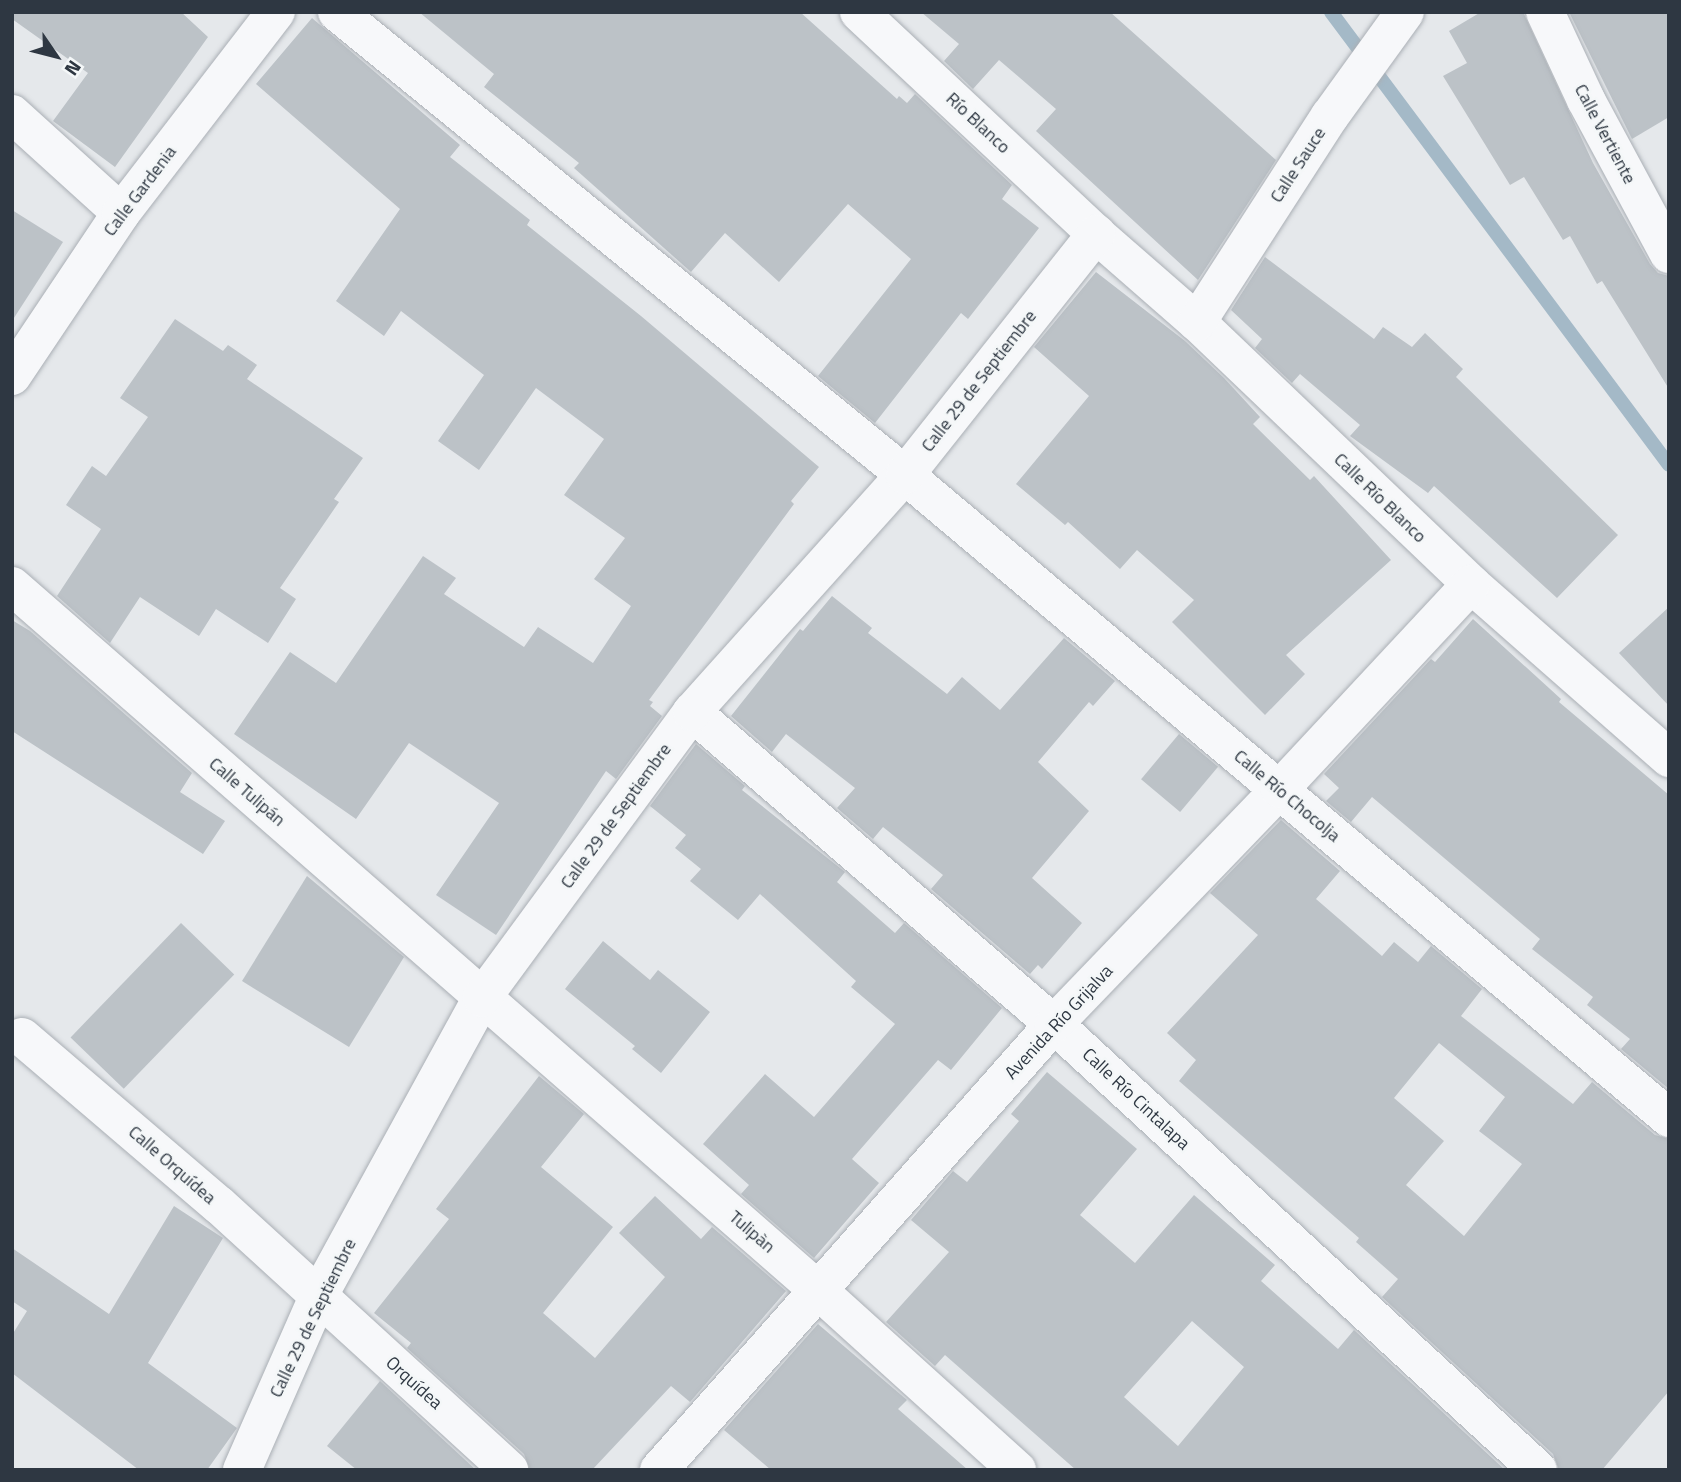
<!DOCTYPE html>
<html>
<head>
<meta charset="utf-8">
<style>
	body { margin:0 }
	#map { position:relative; width:1681px; height:1482px; overflow:hidden; background:#e5e8eb; font-family:"Titillium Web",sans-serif }
	div>[style] { position:absolute }
	[style*='--x'] { left:calc(var(--x)*1px); top:calc(var(--y)*1px); width:calc(var(--w)*1px); rotate:calc(var(--a)*1deg) }
	.stream>* { height:14px; margin:-7px; padding:0 7px; transform-origin:7px; border-radius:7px; background:#a4b9c7 }
	.building>* { inset:0; background:#bcc2c7; transform-origin:0 0 }
	.roads { filter:drop-shadow(0 0 2px #aaafb5) drop-shadow(0 0 2px #aaafb5) }
	.minor>* { height:38px; margin:-19px; padding:0 19px; transform-origin:19px; border-radius:19px; background:#f7f8fa }
	span { translate:-50% -50%; white-space:nowrap; text-align:center; line-height:1.15; -webkit-text-stroke:5px #f4f7f8; paint-order:stroke }
	.street-label { font-size:18px; color:#2e3742 }
	.frame { position:absolute; inset:0; border:14px solid #2e3742; pointer-events:none }
	.north { position:absolute; left:21px; top:21px; width:70px; height:70px; -webkit-text-stroke:5px #f4f7f8; paint-order:stroke; rotate:125deg; font-size:19px; font-weight:700; line-height:28px; text-align:center; color:#2e3742 }
	.north::after { content:''; display:block; margin:auto; width:24px; height:32px; background:#2e3742; clip-path:polygon(50% 0,100% 100%,50% 72%,0 100%) }
</style>
</head>
<body>
<div id="map">
	<div class="stream">
		<i style="--x:1331;--y:12;--w:565;--a:53.27"></i>
	</div>
	<div class="building">
		<i style="clip-path:polygon(12px 12px,181px 12px,208px 37px,115px 167px,53px 121px,88px 73px,12px 19px)"></i>
		<i style="clip-path:polygon(419px 12px,800px 12px,897px 99px,899px 96px,907px 103px,915px 94px,1012px 185px,1002px 199px,1039px 228px,968px 319px,961px 313px,875px 423px,818px 376px,911px 259px,848px 204px,779px 282px,725px 233px,691px 272px,574px 168px,579px 163px,484px 87px,494px 74px)"></i>
		<i style="clip-path:polygon(921px 12px,1110px 12px,1276px 160px,1198px 280px,1036px 131px,1056px 109px,999px 60px,973px 89px,944px 61px,959px 44px)"></i>
		<i style="clip-path:polygon(1481px 12px,1523px 12px,1593px 163px,1650px 264px,1658px 273px,1669px 276px,1669px 389px,1602px 281px,1597px 284px,1570px 236px,1563px 240px,1524px 177px,1510px 185px,1443px 76px,1467px 63px,1449px 31px)"></i>
		<i style="clip-path:polygon(1569px 12px,1669px 12px,1669px 117px,1632px 139px)"></i>
		<i style="clip-path:polygon(312px 18px,460px 145px,450px 157px,530px 220px,527px 225px,641px 316px,819px 467px,791px 501px,794px 504px,649px 700px,653px 702px,650px 706px,662px 716px,616px 779px,606px 771px,496px 935px,436px 895px,499px 803px,409px 743px,356px 819px,234px 734px,290px 652px,336px 683px,423px 556px,456px 578px,444px 594px,524px 647px,538px 627px,593px 663px,631px 606px,594px 579px,625px 538px,564px 495px,604px 439px,536px 388px,479px 470px,438px 441px,484px 375px,401px 311px,384px 336px,336px 301px,400px 209px,256px 84px)"></i>
		<i style="clip-path:polygon(12px 210px,63px 242px,12px 321px)"></i>
		<i style="clip-path:polygon(1265px 257px,1374px 339px,1383px 327px,1412px 347px,1425px 333px,1463px 369px,1456px 377px,1618px 535px,1557px 598px,1434px 486px,1428px 493px,1350px 436px,1360px 425px,1300px 374px,1292px 383px,1255px 348px,1262px 339px,1231px 310px)"></i>
		<i style="clip-path:polygon(1096px 272px,1185px 341px,1224px 378px,1260px 417px,1253px 424px,1310px 480px,1314px 476px,1391px 560px,1286px 655px,1305px 674px,1265px 715px,1172px 622px,1194px 600px,1137px 550px,1120px 569px,1068px 522px,1065px 525px,1016px 484px,1089px 396px,1034px 347px)"></i>
		<i style="clip-path:polygon(175px 319px,223px 351px,228px 345px,257px 365px,247px 379px,363px 458px,334px 499px,339px 502px,280px 588px,296px 599px,268px 643px,216px 609px,199px 636px,140px 597px,110px 643px,57px 596px,101px 529px,66px 505px,92px 466px,106px 476px,148px 417px,120px 398px)"></i>
		<i style="clip-path:polygon(832px 596px,872px 628px,868px 633px,947px 694px,962px 677px,1000px 710px,1064px 638px,1115px 681px,1093px 706px,1089px 702px,1038px 762px,1089px 811px,1032px 878px,1082px 923px,1042px 969px,1038px 965px,1030px 974px,931px 889px,943px 875px,883px 827px,873px 839px,837px 808px,855px 788px,786px 734px,772px 752px,731px 716px,800px 629px,803px 631px)"></i>
		<i style="clip-path:polygon(1669px 607px,1669px 706px,1619px 653px)"></i>
		<i style="clip-path:polygon(1473px 619px,1561px 699px,1559px 702px,1669px 795px,1669px 1089px,1621px 1049px,1630px 1039px,1587px 1005px,1593px 997px,1532px 949px,1540px 939px,1372px 797px,1351px 822px,1326px 801px,1339px 788px,1324px 774px,1431px 659px,1435px 662px)"></i>
		<i style="clip-path:polygon(12px 620px,30px 631px,192px 773px,180px 792px,225px 821px,203px 854px,12px 731px)"></i>
		<i style="left:1179px;top:734px;width:51px;height:59px;rotate:40deg"></i>
		<i style="clip-path:polygon(696px 744px,745px 786px,742px 790px,845px 872px,837px 882px,895px 933px,904px 923px,1002px 1008px,951px 1070px,938px 1060px,852px 1159px,879px 1183px,814px 1258px,741px 1194px,749px 1185px,703px 1144px,765px 1074px,814px 1117px,895px 1024px,851px 987px,856px 981px,760px 894px,738px 920px,690px 881px,701px 869px,675px 848px,686px 835px,650px 806px)"></i>
		<i style="clip-path:polygon(evenodd,1281px 820px,1340px 871px,1316px 899px,1382px 956px,1394px 942px,1418px 962px,1431px 946px,1482px 989px,1461px 1016px,1573px 1104px,1592px 1082px,1655px 1135px,1669px 1139px,1669px 1391px,1602px 1470px,1559px 1470px,1553px 1454px,1382px 1297px,1398px 1279px,1356px 1242px,1359px 1238px,1179px 1081px,1196px 1060px,1167px 1033px,1258px 935px,1210px 893px,1281px 820px,1439px 1043px,1505px 1097px,1479px 1131px,1522px 1164px,1464px 1236px,1406px 1185px,1444px 1141px,1394px 1098px,1439px 1043px)"></i>
		<i style="clip-path:polygon(307px 876px,404px 957px,349px 1047px,242px 981px)"></i>
		<i style="left:181px;top:923px;width:74px;height:159px;rotate:44deg"></i>
		<i style="clip-path:polygon(603px 941px,650px 980px,658px 970px,710px 1012px,661px 1073px,632px 1049px,635px 1046px,565px 989px)"></i>
		<i style="clip-path:polygon(evenodd,1047px 1072px,1137px 1149px,1080px 1215px,1135px 1263px,1194px 1195px,1275px 1265px,1261px 1281px,1338px 1349px,1354px 1330px,1505px 1470px,1076px 1470px,945px 1355px,935px 1366px,886px 1322px,949px 1252px,911px 1220px,953px 1171px,967px 1182px,1019px 1121px,1011px 1114px,1047px 1072px,1192px 1321px,1244px 1367px,1178px 1446px,1124px 1397px,1192px 1321px)"></i>
		<i style="clip-path:polygon(539px 1076px,584px 1114px,541px 1167px,613px 1227px,543px 1313px,595px 1358px,665px 1277px,619px 1233px,655px 1196px,701px 1239px,712px 1227px,786px 1291px,690px 1402px,671px 1386px,592px 1470px,530px 1470px,524px 1454px,407px 1348px,411px 1343px,374px 1313px,449px 1219px,436px 1209px)"></i>
		<i style="clip-path:polygon(174px 1206px,223px 1238px,148px 1363px,237px 1428px,207px 1470px,139px 1470px,12px 1373px,12px 1335px,27px 1311px,12px 1301px,12px 1248px,109px 1314px)"></i>
		<i style="clip-path:polygon(818px 1324px,907px 1400px,898px 1409px,968px 1470px,771px 1470px,724px 1430px)"></i>
		<i style="clip-path:polygon(380px 1381px,476px 1470px,357px 1470px,327px 1446px)"></i>
	</div>
	<div class="roads">
		<div class="minor">
			<i style="--x:337;--y:12;--w:733;--a:39.18"></i>
			<i style="--x:905;--y:475;--w:999;--a:40.08"></i>
			<i style="--x:859;--y:12;--w:325;--a:43.1"></i>
			<i style="--x:1096;--y:234;--w:134;--a:41.1"></i>
			<i style="--x:1197;--y:322;--w:379;--a:43.7"></i>
			<i style="--x:1471;--y:584;--w:264;--a:41.3"></i>
			<i style="--x:1545;--y:12;--w:97;--a:65"></i>
			<i style="--x:1586;--y:100;--w:175;--a:61.7"></i>
			<i style="--x:12;--y:114;--w:147;--a:42.2"></i>
			<i style="--x:1197;--y:322;--w:245;--a:-57.2"></i>
			<i style="--x:1330;--y:116;--w:128;--a:-54.2"></i>
			<i style="--x:12;--y:376;--w:196;--a:-56.2"></i>
			<i style="--x:121;--y:213;--w:254;--a:-52.4"></i>
			<i style="--x:12;--y:586;--w:1072;--a:41.14"></i>
			<i style="--x:819;--y:1291;--w:267;--a:42.1"></i>
			<i style="--x:692;--y:712;--w:478;--a:40.8"></i>
			<i style="--x:1054;--y:1024;--w:658;--a:42.66"></i>
			<i style="--x:22;--y:1037;--w:259;--a:40.5"></i>
			<i style="--x:219;--y:1205;--w:393;--a:42.4"></i>
			<i style="--x:242;--y:1470;--w:189;--a:-66.3"></i>
			<i style="--x:318;--y:1297;--w:341;--a:-61.3"></i>
			<i style="--x:482;--y:998;--w:355;--a:-53.7"></i>
			<i style="--x:692;--y:712;--w:319;--a:-48.1"></i>
			<i style="--x:905;--y:475;--w:308;--a:-51.6"></i>
			<i style="--x:659;--y:1470;--w:596;--a:-48.47"></i>
			<i style="--x:1054;--y:1024;--w:326;--a:-46.1"></i>
			<i style="--x:1280;--y:789;--w:280;--a:-47"></i>
		</div>
	</div>
	<div class="street-label">
		<span style="left:978px;top:123px;rotate:43deg">Río Blanco</span>
		<span style="left:1605px;top:134px;rotate:62deg">Calle Vertiente</span>
		<span style="left:1298px;top:165px;rotate:-57deg">Calle Sauce</span>
		<span style="left:140px;top:191px;rotate:-53deg">Calle Gardenia</span>
		<span style="left:979px;top:381px;rotate:-52deg">Calle 29 de Septiembre</span>
		<span style="left:1380px;top:498px;rotate:44deg">Calle Río Blanco</span>
		<span style="left:247px;top:792px;rotate:41deg">Calle Tulipán</span>
		<span style="left:1287px;top:796px;rotate:40deg">Calle Río Chocolja</span>
		<span style="left:616px;top:816px;rotate:-54deg">Calle 29 de Septiembre</span>
		<span style="left:1059px;top:1022px;rotate:-47deg">Avenida Río Grijalva</span>
		<span style="left:1136px;top:1099px;rotate:43deg">Calle Río Cintalapa</span>
		<span style="left:172px;top:1165px;rotate:41deg">Calle Orquídea</span>
		<span style="left:752px;top:1232px;rotate:41deg">Tulipàn</span>
		<span style="left:313px;top:1318px;rotate:-64deg">Calle 29 de Septiembre</span>
		<span style="left:414px;top:1383px;rotate:42deg">Orquídea</span>
	</div>
	<div class="frame"></div>
	<div class="north">N</div>
</div>
</body>
</html>
